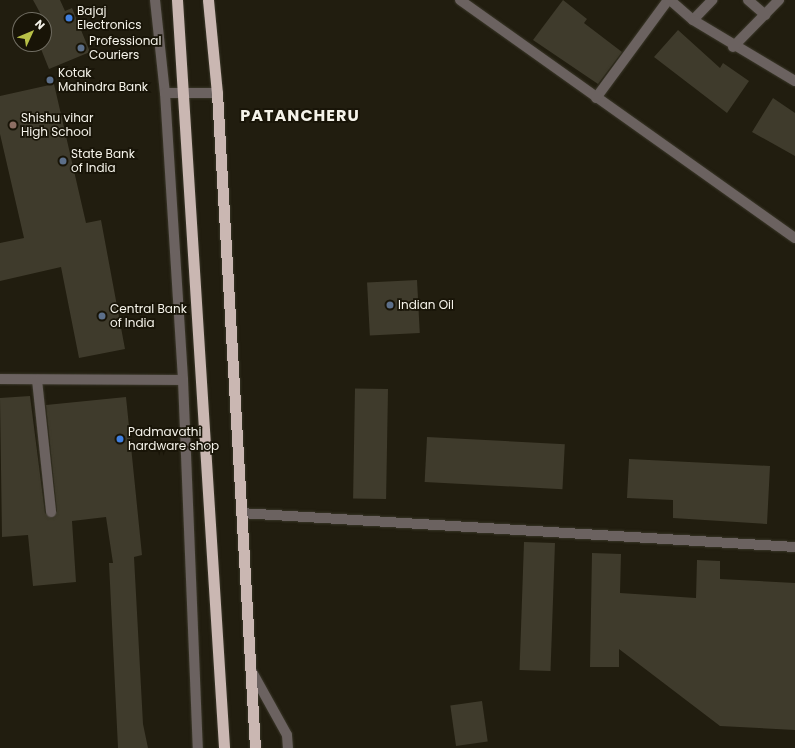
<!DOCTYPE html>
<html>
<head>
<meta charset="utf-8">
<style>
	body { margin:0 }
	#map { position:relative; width:795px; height:748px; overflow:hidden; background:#211d0f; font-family:Poppins,sans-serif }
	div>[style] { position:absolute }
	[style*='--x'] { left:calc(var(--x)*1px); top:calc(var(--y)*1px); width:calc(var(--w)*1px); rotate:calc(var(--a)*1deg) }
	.building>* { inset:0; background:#3f3b2c; transform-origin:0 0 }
	.roads { filter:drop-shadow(0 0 1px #3a3729) drop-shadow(0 0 1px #3a3729) }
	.minor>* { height:10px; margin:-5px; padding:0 5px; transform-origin:5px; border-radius:5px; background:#6b6260 }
	.tertiary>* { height:10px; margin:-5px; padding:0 5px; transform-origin:5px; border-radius:5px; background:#6b6260 }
	.trunk>* { height:11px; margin:-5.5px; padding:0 5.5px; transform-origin:5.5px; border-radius:5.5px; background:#cab7b2 }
	.dots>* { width:11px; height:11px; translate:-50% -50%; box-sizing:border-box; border:2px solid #181407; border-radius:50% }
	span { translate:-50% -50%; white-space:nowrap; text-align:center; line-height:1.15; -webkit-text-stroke:3.5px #181407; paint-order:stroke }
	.poi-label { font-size:12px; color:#f5f3ea }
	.left { translate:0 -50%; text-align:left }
	.district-label { font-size:16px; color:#f5f3ea; font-weight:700; letter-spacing:1px }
	.north { position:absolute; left:12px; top:12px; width:40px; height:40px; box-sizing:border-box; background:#181407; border:1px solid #706d62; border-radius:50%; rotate:46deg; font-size:11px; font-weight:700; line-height:16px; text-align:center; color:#f5f3ea }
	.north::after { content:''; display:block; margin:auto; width:14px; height:18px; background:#b8c147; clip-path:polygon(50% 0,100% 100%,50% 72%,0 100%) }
</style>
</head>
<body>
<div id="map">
	<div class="building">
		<i style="clip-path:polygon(33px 0,60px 0,65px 11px,72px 8px,90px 52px,49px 69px,39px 44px,44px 44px,44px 20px)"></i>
		<i style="clip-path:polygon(563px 0,587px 19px,584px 23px,622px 52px,598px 84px,533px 40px)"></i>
		<i style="clip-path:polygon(678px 30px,720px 68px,723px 63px,749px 81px,727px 113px,654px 57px)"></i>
		<i style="clip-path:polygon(54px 84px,86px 223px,101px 220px,125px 349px,79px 358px,61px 267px,0 281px,0 243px,24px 238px,0 134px,0 96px)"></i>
		<i style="clip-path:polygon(773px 98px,795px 113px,795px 156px,752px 132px)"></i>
		<i style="left:417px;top:280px;width:53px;height:50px;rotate:87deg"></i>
		<i style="left:388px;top:389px;width:110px;height:33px;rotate:91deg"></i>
		<i style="clip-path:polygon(30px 396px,45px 513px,51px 518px,57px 511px,46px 405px,126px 397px,142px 555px,134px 557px,143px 724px,148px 748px,118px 748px,109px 563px,113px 563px,106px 517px,72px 521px,76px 582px,33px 586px,28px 535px,2px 537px,0 398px)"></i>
		<i style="left:427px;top:437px;width:138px;height:45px;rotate:3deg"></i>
		<i style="clip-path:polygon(629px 459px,770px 466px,767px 524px,673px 518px,673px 500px,627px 498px)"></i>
		<i style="left:524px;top:542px;width:31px;height:128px;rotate:2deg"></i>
		<i style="clip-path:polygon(592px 553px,621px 554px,620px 593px,696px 598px,697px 560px,720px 561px,720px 579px,795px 583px,795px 730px,720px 726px,619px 649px,619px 667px,590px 667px)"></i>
		<i style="left:482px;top:701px;width:41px;height:32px;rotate:82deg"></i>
	</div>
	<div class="roads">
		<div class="minor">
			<i style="--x:460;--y:0;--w:411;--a:35.4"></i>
			<i style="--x:670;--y:0;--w:30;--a:41"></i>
			<i style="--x:693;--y:20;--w:28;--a:-46"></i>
			<i style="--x:748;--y:0;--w:23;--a:41"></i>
			<i style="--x:693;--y:20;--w:119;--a:30.9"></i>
			<i style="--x:733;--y:47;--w:66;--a:-45.6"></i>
			<i style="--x:596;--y:98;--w:122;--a:-53.7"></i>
			<i style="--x:0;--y:379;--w:183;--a:0.3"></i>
			<i style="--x:37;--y:380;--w:133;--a:83.9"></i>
			<i style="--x:241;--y:513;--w:555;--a:3.51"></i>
		</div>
		<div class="tertiary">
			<i style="--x:155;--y:0;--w:94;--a:83.9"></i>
			<i style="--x:165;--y:93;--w:288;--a:86.4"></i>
			<i style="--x:183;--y:380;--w:368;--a:87.7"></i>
			<i style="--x:165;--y:93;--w:52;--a:0"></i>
			<i style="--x:251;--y:670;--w:74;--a:61"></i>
			<i style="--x:287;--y:735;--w:13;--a:86"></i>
		</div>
		<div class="trunk">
			<i style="--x:177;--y:0;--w:749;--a:86.4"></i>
			<i style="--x:208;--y:0;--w:93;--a:84.5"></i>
			<i style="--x:217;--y:93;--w:656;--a:86.68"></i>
		</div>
	</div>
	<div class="dots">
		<i style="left:69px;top:18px;background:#3f7fe0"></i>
		<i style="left:81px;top:48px;background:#5c6f8a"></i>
		<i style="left:50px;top:80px;background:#5c6f8a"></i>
		<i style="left:13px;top:125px;background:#8d6e63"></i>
		<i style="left:63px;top:161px;background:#5c6f8a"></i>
		<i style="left:390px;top:305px;background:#5c6f8a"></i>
		<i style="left:102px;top:316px;background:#5c6f8a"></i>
		<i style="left:120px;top:439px;background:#3f7fe0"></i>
	</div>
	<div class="poi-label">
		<span class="left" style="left:77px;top:18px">Bajaj<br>Electronics</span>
		<span class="left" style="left:89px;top:48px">Professional<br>Couriers</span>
		<span class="left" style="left:58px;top:80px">Kotak<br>Mahindra Bank</span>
		<span class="left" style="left:21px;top:125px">Shishu vihar<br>High School</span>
		<span class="left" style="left:71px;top:161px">State Bank<br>of India</span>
		<span class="left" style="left:398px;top:305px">Indian Oil</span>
		<span class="left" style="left:110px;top:316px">Central Bank<br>of India</span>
		<span class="left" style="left:128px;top:439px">Padmavathi<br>hardware shop</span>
	</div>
	<div class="district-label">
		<span style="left:300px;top:116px">PATANCHERU</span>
	</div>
	<div class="north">N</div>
</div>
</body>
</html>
